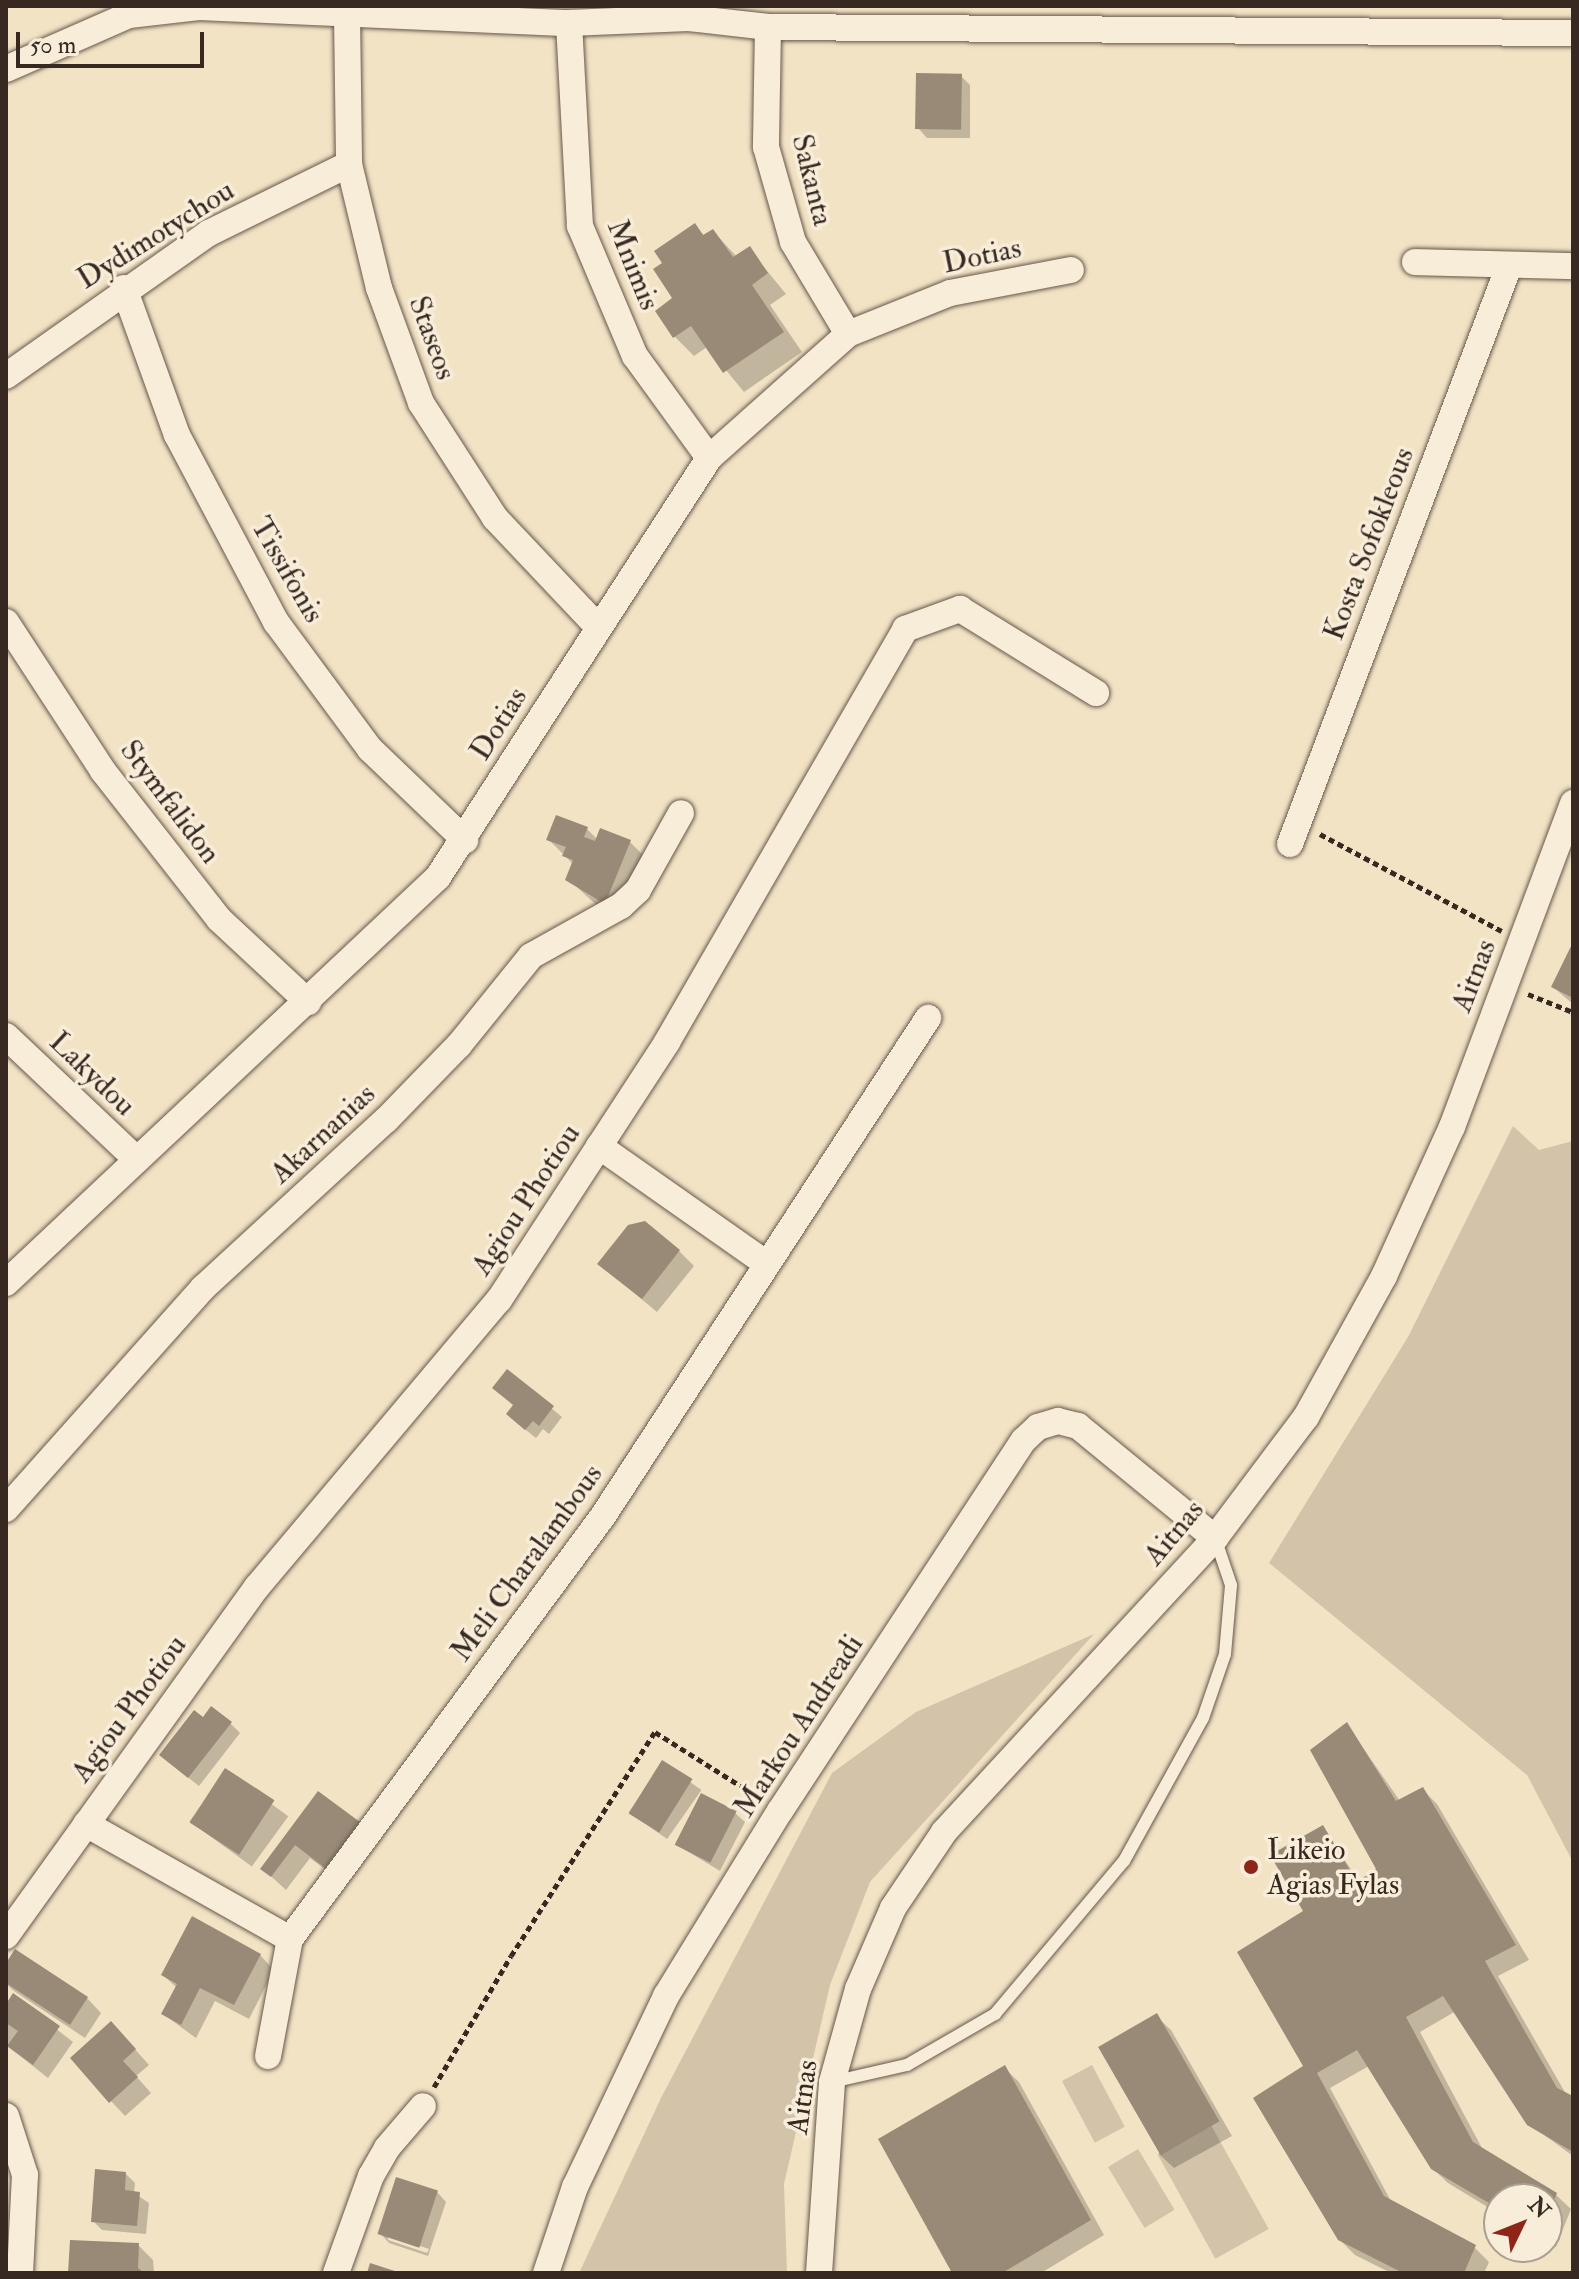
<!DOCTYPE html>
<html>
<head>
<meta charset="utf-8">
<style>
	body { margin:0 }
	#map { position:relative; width:1579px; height:2279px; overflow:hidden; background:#f3e3c5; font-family:"IM FELL Double Pica",serif }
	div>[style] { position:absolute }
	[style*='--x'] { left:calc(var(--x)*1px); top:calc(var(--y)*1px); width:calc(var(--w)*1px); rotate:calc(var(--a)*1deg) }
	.green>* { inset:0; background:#d3c3a9; transform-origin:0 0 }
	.shadow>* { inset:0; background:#0003; transform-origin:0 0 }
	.building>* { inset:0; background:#998a77; transform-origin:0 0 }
	.path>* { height:5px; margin-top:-2.5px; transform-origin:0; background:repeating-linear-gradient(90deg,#372922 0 6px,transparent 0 10px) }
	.roads { filter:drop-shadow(0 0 2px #66584b) drop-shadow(0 0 2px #66584b) }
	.lane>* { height:12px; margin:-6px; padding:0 6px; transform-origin:6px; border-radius:6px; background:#f7edd9 }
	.street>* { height:26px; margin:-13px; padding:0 13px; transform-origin:13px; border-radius:13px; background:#f7edd9 }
	.dots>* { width:22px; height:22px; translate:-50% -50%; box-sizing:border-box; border:4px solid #f7edd9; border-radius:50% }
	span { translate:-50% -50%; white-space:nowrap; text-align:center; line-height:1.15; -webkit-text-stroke:7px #f7edd9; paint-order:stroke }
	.street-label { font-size:30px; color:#372922 }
	.poi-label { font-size:30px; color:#372922 }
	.left { translate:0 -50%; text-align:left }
	.frame { position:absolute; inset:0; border:8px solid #372922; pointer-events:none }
	.north { position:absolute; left:1483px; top:2183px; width:80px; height:80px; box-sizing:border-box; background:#f7edd9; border:2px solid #aa9f90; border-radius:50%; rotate:47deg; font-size:22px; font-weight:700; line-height:32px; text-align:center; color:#372922 }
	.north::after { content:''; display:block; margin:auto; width:28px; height:36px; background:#8f2418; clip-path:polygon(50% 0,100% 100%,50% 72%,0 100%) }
	.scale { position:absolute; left:16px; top:32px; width:188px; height:36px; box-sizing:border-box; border:4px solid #372922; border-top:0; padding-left:10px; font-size:24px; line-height:28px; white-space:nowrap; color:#372922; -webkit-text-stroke:6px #f7edd9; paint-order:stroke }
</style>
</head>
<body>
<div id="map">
	<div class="green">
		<i style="clip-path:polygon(1513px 1126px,1539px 1150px,1573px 1141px,1573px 1862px,1527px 1775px,1269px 1563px,1408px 1337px)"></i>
		<i style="clip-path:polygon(1094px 1634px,870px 1882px,830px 1985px,784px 2184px,787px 2273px,579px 2273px,661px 2098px,832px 1773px,916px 1712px)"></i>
		<i style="left:1092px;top:2065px;width:70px;height:34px;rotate:62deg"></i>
		<i style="left:1211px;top:2125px;width:119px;height:61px;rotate:61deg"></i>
		<i style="left:1138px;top:2149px;width:71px;height:35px;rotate:59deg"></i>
	</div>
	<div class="shadow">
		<i style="clip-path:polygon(1377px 6px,1422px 6px,1422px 8px)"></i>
		<i style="clip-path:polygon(961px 76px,970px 85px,970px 138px,927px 138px,918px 128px)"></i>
		<i style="clip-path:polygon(694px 226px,705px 236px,713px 231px,737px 257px,749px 249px,786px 294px,770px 305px,802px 352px,744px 392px,707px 347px,694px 356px,675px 337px,675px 299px,665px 264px)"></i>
		<i style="clip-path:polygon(587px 829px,598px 840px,630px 842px,645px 857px,620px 917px,602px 910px,568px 879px,573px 864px,548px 839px)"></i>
		<i style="clip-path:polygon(1573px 946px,1573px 1004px,1553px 987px)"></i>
		<i style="clip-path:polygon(679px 1251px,694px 1266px,657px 1312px,599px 1264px)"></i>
		<i style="clip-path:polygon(508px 1372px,562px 1417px,549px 1434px,543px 1429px,536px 1438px,517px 1423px)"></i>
		<i style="clip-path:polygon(203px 1720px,231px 1724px,240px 1733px,199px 1786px,171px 1764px)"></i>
		<i style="clip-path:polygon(1347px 1725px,1400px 1801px,1422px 1789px,1437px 1804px,1529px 1960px,1498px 1976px,1566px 2094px,1573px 2098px,1573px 2156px,1529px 2124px,1456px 2011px,1420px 2032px,1483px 2150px,1556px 2195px,1571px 2209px,1556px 2247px,1547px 2242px,1547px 2199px,1499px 2199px,1499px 2214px,1448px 2183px,1432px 2168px,1369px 2066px,1330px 2088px,1392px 2203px,1474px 2247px,1489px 2262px,1484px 2273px,1391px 2273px,1355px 2255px,1339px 2239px,1305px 2066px,1305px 1911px,1322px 1828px,1360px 1882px,1379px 1870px)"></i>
		<i style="left:663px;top:1763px;width:47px;height:60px;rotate:35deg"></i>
		<i style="left:226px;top:1771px;width:77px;height:62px;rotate:36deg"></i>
		<i style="clip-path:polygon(319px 1794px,373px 1838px,340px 1881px,310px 1858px,286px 1890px,262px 1868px)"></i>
		<i style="clip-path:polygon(735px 1813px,745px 1822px,720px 1871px,677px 1845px)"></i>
		<i style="clip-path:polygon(260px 1955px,274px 1970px,249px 2019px,215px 2001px,196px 2038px,163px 2014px,177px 1988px,163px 1975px)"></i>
		<i style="clip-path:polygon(6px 1967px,87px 1998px,101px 2013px,85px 2038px,14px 1991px,6px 1984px)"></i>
		<i style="clip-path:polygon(14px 1996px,73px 2042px,48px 2078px,6px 2045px,6px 2006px)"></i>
		<i style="clip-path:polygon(1156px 2016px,1171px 2030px,1232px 2136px,1174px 2168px,1159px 2154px)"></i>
		<i style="clip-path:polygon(125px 2038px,149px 2065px,136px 2076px,151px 2093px,125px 2116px,111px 2101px)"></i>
		<i style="clip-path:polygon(1004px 2068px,1019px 2082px,1104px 2235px,1041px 2273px,954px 2273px)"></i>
		<i style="clip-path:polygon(126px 2174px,135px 2183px,134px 2193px,149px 2203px,146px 2234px,102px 2230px,93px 2221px)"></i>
		<i style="clip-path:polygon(evenodd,437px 2192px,446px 2202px,428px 2256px,389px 2243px,380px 2233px,437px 2192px,388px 2235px,429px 2249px,427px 2253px,388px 2240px,388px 2235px)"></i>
		<i style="clip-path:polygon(138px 2245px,153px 2260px,154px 2273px,70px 2273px)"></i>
	</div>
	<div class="building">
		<i style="left:916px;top:73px;width:46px;height:56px;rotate:1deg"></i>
		<i style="clip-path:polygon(695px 223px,703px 235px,713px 229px,733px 257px,750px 246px,768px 273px,752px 285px,784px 332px,723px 373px,691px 326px,673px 338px,655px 311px,672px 298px,653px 269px,662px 263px,654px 251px)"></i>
		<i style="clip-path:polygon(556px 815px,588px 827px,584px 837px,595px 841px,600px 828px,631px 840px,605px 904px,565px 880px,573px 860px,562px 856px,566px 847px,546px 840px)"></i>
		<i style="clip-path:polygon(1573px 942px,1573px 998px,1551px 987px)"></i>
		<i style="clip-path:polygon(645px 1221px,680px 1250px,642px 1299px,597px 1264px,628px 1225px)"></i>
		<i style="clip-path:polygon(507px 1369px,554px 1406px,539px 1426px,533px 1421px,525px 1430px,506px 1414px,513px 1405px,492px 1388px)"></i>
		<i style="clip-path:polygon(211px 1706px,232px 1722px,188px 1778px,159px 1755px,194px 1710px,203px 1717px)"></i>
		<i style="clip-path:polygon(1347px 1722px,1396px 1801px,1423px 1787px,1516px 1945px,1485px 1961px,1557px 2088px,1573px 2096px,1573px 2152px,1527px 2125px,1443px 1996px,1406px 2017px,1473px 2142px,1557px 2193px,1547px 2220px,1547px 2199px,1499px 2199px,1499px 2209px,1431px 2169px,1357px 2050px,1317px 2073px,1384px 2196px,1476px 2245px,1464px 2273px,1403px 2273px,1338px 2240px,1253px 2098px,1303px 2066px,1237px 1952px,1303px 1911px,1270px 1855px,1323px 1825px,1357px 1882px,1376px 1869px,1310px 1750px)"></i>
		<i style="left:662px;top:1760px;width:36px;height:63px;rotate:32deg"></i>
		<i style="left:225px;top:1768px;width:59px;height:65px;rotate:33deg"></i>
		<i style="clip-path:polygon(318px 1791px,360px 1822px,325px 1868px,295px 1845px,271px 1877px,260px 1869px)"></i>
		<i style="left:701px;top:1793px;width:40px;height:58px;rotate:27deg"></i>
		<i style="clip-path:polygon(192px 1916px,261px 1954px,234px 2005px,200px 1988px,181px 2025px,161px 2014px,177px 1984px,161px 1975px)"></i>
		<i style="clip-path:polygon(15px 1949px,88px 1997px,70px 2025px,6px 1983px,6px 1963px)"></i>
		<i style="clip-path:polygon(13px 1993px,60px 2026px,33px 2065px,7px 2046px,18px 2031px,6px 2023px,6px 2004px)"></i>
		<i style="left:1157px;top:2013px;width:125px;height:68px;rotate:60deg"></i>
		<i style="clip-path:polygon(111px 2021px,136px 2049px,123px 2061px,138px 2077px,109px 2103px,70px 2058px)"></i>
		<i style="clip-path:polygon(1005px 2065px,1091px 2220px,1002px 2273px,952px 2273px,878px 2139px)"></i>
		<i style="clip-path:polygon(95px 2169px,126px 2172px,125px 2190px,140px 2192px,137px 2226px,91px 2222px)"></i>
		<i style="left:396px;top:2177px;width:44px;height:60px;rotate:18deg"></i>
		<i style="clip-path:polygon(70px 2240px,139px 2243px,138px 2268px,144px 2273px,68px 2273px)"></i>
		<i style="clip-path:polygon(370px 2263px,398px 2272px,398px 2273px,367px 2273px)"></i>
	</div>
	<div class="path">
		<i style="--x:1320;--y:834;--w:206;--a:28.1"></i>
		<i style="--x:1528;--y:994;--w:48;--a:21.8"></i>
		<i style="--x:434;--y:2087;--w:152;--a:-59.6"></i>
		<i style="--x:511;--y:1956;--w:266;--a:-57.3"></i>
		<i style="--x:655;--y:1732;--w:124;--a:32.2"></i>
	</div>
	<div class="roads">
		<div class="lane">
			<i style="--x:832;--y:2082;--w:77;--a:-12.8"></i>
			<i style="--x:907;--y:2065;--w:102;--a:-30.1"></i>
			<i style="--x:995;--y:2014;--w:200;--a:-49.9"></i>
			<i style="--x:1124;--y:1861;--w:163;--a:-61.1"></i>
			<i style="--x:1203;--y:1718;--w:68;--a:-71"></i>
			<i style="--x:1225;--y:1654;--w:69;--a:-85"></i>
			<i style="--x:1231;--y:1585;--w:50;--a:-108.8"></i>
		</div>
		<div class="street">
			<i style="--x:347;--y:15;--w:149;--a:89.2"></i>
			<i style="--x:349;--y:164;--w:128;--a:76.4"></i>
			<i style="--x:379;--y:288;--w:122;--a:69.9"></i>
			<i style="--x:421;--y:403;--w:137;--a:57.2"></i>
			<i style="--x:495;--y:518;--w:149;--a:46.6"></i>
			<i style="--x:569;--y:23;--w:203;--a:86.9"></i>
			<i style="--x:580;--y:226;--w:141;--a:67.1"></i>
			<i style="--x:635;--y:356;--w:126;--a:54"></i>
			<i style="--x:768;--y:27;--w:120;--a:91"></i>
			<i style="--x:766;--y:147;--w:99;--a:74.1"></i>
			<i style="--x:793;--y:242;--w:107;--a:59.1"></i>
			<i style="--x:6;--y:69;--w:134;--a:-23.7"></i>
			<i style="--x:129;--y:15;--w:70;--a:-6.5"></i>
			<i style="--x:199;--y:7;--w:370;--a:2.5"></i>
			<i style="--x:569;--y:23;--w:119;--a:-2.4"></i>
			<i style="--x:688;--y:18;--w:81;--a:6.4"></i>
			<i style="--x:768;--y:27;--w:805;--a:0.43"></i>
			<i style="--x:1415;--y:262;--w:158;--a:1.5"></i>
			<i style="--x:124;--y:288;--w:156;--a:70.2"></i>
			<i style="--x:177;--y:435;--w:212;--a:62.1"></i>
			<i style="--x:276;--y:622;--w:158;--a:53.5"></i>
			<i style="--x:370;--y:749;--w:132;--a:43.8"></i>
			<i style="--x:6;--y:376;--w:248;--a:-35.2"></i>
			<i style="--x:209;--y:233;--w:156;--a:-26.2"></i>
			<i style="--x:6;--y:622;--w:178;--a:56.9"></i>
			<i style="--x:103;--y:771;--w:188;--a:51.9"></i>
			<i style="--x:219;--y:919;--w:122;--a:43"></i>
			<i style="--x:1290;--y:844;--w:618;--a:-69.25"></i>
			<i style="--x:6;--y:1036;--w:178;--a:43.4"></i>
			<i style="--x:599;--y:1146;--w:205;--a:35.1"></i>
			<i style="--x:6;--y:1283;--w:593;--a:-43.22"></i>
			<i style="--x:438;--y:877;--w:499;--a:-57.1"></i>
			<i style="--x:709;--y:458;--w:186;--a:-41.7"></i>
			<i style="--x:848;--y:334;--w:110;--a:-21.9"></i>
			<i style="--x:950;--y:293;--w:123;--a:-10.8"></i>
			<i style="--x:6;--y:1509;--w:296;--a:-48.3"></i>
			<i style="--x:203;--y:1288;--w:248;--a:-42.6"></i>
			<i style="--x:386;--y:1120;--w:105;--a:-45.8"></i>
			<i style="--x:459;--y:1045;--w:114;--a:-51"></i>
			<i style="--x:531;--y:956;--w:103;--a:-29.1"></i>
			<i style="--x:621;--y:906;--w:23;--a:-43"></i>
			<i style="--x:638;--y:890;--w:88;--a:-60.8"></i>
			<i style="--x:86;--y:1824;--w:234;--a:29.4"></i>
			<i style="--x:290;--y:1939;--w:526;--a:-53.5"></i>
			<i style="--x:603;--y:1516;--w:595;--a:-56.87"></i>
			<i style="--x:6;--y:1936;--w:430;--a:-54.3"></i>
			<i style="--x:257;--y:1587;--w:375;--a:-49.9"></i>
			<i style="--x:499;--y:1300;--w:308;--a:-56.9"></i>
			<i style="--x:667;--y:1042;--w:477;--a:-60"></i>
			<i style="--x:905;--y:629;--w:59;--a:-20"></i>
			<i style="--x:960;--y:609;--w:160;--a:31.7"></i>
			<i style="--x:268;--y:2056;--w:119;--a:-79.4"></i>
			<i style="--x:6;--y:2116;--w:62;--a:72.1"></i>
			<i style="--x:25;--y:2175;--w:98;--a:92.9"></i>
			<i style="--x:336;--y:2273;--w:103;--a:-70.2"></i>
			<i style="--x:371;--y:2176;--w:32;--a:-60"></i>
			<i style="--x:387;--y:2148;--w:55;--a:-49.4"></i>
			<i style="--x:546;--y:2273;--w:91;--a:-71.4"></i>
			<i style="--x:575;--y:2187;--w:212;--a:-64.5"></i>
			<i style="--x:666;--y:1996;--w:217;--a:-58.4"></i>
			<i style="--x:780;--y:1811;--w:444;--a:-56.7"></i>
			<i style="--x:1024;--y:1440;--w:19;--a:-43"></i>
			<i style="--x:1038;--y:1427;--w:21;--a:-17"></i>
			<i style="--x:1058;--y:1421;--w:21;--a:14"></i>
			<i style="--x:1078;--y:1426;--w:177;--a:39.3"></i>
			<i style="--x:819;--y:2273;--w:191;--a:-86.1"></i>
			<i style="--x:832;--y:2082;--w:97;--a:-74.4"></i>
			<i style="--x:858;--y:1989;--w:88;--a:-66.6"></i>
			<i style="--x:893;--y:1908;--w:92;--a:-56.1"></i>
			<i style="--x:944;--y:1832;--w:400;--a:-47.3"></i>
			<i style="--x:1215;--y:1538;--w:151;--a:-53.1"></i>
			<i style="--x:1306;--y:1417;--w:161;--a:-61"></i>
			<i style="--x:1384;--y:1276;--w:164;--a:-65.5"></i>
			<i style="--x:1452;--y:1127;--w:346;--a:-69.5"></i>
		</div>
	</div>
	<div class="dots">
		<i style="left:1251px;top:1867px;background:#8f2418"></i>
	</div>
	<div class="street-label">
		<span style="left:812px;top:180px;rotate:76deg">Sakanta</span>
		<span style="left:156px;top:235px;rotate:-32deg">Dydimotychou</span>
		<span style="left:982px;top:256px;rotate:-12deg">Dotias</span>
		<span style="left:633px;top:265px;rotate:68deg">Mnimis</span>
		<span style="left:432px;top:338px;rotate:70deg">Staseos</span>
		<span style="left:1369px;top:544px;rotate:-69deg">Kosta Sofokleous</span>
		<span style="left:287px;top:570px;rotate:60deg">Tissifonis</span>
		<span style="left:499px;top:724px;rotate:-58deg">Dotias</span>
		<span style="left:170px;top:802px;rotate:53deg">Stymfalidon</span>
		<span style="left:1474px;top:976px;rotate:-69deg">Aitnas</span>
		<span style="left:92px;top:1074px;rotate:44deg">Lakydou</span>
		<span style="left:323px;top:1134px;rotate:-43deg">Akarnanias</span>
		<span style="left:526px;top:1200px;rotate:-57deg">Agiou Photiou</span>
		<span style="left:1174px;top:1533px;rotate:-50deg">Aitnas</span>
		<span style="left:527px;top:1563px;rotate:-54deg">Meli Charalambous</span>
		<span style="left:129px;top:1709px;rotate:-54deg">Agiou Photiou</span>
		<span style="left:799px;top:1726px;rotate:-57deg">Markou Andreadi</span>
		<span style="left:803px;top:2097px;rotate:-82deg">Aitnas</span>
	</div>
	<div class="poi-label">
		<span class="left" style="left:1267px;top:1867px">Likeio<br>Agias Fylas</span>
	</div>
	<div class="frame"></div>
	<div class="north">N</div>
	<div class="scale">50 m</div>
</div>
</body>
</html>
